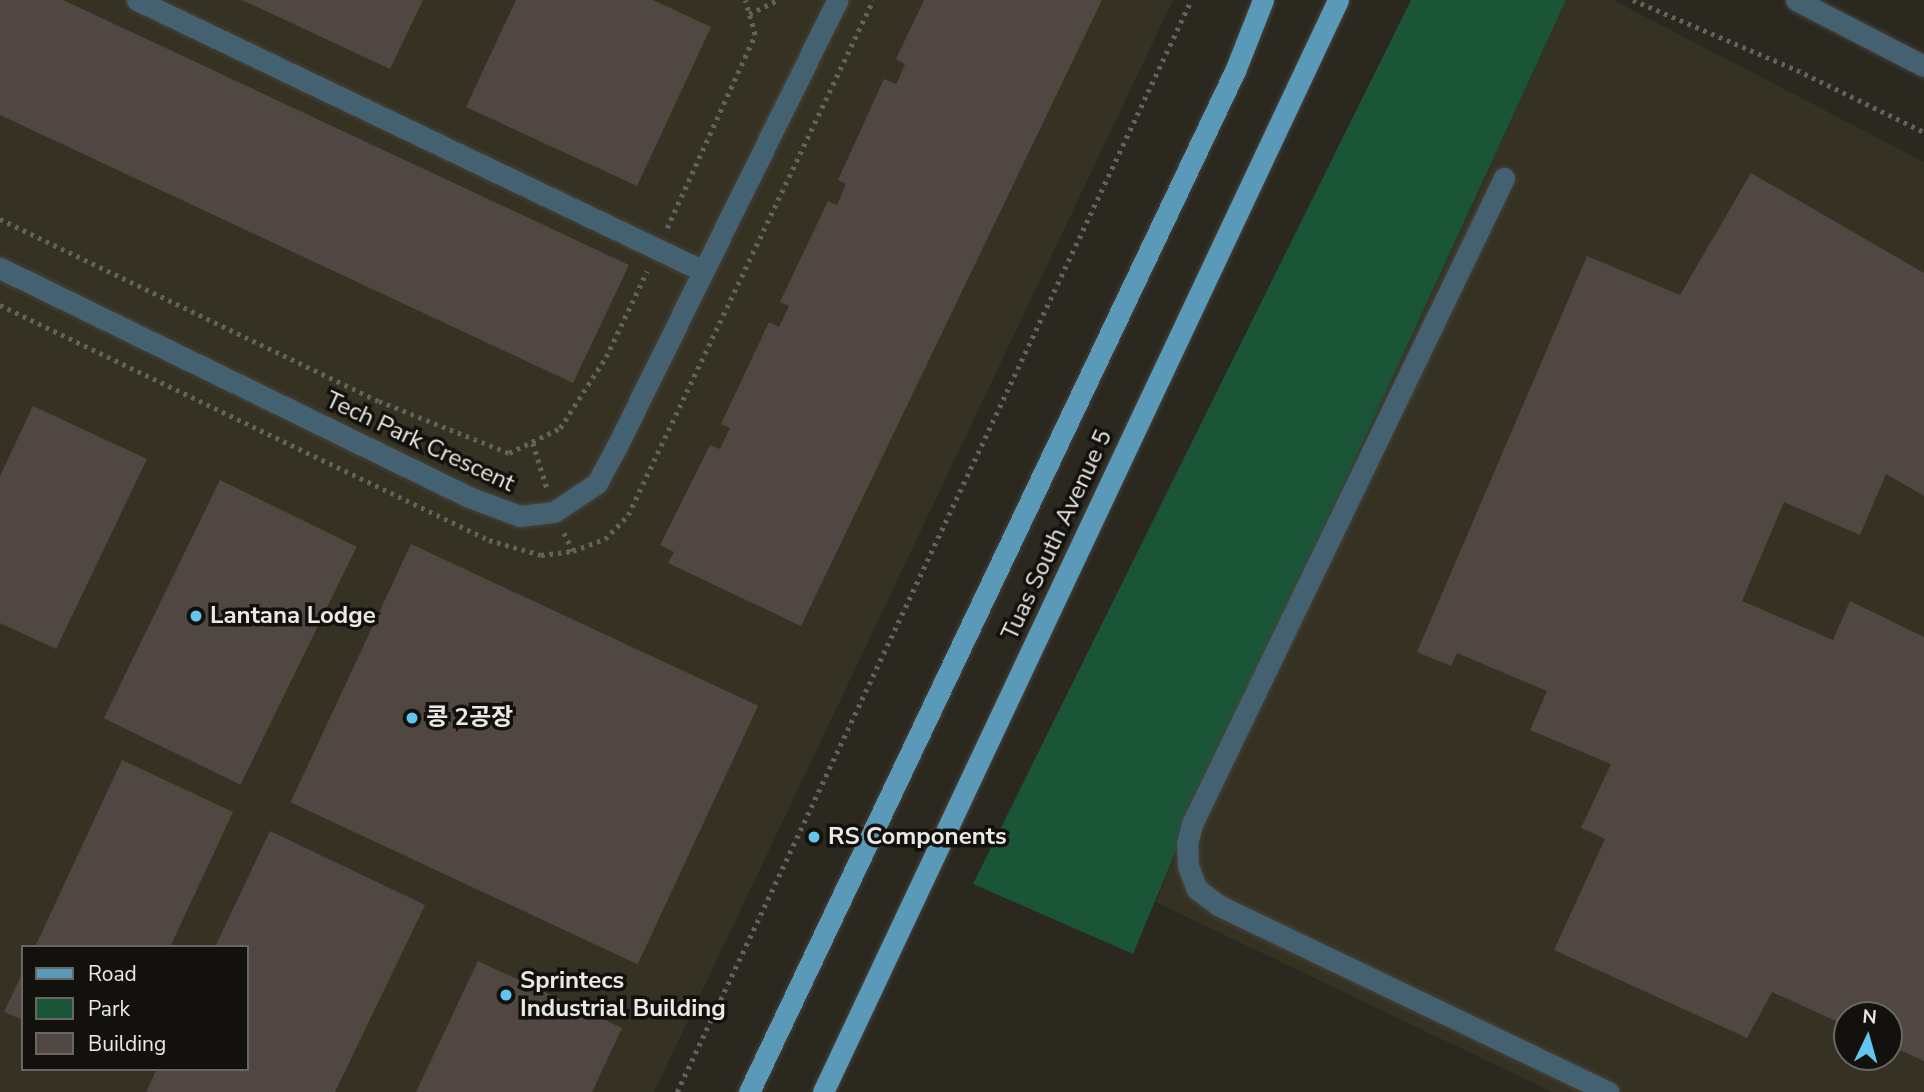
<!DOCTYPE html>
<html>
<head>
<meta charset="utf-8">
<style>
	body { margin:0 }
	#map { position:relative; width:1924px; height:1092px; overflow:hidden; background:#2b2820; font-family:"Nunito Sans","Noto Sans KR",sans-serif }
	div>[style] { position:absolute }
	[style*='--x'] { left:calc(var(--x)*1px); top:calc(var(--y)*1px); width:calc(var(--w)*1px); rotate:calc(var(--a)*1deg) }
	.built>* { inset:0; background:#363223 }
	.green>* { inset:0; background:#1a5538 }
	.building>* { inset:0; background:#504742; transform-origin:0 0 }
	.path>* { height:4.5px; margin-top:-2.25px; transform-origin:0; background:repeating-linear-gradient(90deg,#65625b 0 3.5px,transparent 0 8.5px) }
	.roads { filter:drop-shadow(0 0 2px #46433b) drop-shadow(0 0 2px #46433b) }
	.minor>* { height:21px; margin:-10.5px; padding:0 10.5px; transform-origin:10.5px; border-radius:10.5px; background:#446171 }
	.major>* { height:21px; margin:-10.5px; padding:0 10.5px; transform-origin:10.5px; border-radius:10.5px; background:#5a99b8 }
	.dots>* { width:19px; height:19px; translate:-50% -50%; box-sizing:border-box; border:4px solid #12110d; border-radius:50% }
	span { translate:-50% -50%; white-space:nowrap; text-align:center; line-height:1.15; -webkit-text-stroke:7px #12110d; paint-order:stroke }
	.street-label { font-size:24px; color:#ebe9e3 }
	.poi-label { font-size:24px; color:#ebe9e3; font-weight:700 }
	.left { translate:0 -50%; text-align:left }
	.legend { position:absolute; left:21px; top:945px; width:228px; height:126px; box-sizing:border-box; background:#12110d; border:2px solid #696763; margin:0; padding:9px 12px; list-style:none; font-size:21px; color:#ebe9e3 }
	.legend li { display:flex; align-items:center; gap:14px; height:35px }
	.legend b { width:35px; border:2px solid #696763 }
	.north { position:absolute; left:1833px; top:1001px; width:70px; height:70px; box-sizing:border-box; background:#12110d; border:2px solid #696763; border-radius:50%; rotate:5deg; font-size:19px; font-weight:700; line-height:28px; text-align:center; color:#ebe9e3 }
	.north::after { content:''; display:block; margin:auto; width:24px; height:32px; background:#64c5ee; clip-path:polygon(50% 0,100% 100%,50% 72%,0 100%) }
</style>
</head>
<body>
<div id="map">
	<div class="built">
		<i style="clip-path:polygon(evenodd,0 0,1173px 0,654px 1092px,0 1092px,0 0,23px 947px,247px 947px,247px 1069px,23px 1069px,23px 947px)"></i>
		<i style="clip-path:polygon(evenodd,1566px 0,1613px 0,1924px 162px,1924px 1092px,1552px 1092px,1156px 902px,1185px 829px,1566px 0,1847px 1015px,1889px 1015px,1889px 1057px,1847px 1057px,1847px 1015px)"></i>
	</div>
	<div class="green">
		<i style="clip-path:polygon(1411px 0,1566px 0,1185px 829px,1133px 954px,973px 884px)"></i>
	</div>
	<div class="building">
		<i style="clip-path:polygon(0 0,63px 0,629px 265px,573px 383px,0 115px)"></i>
		<i style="clip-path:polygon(242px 0,423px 0,390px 69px)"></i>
		<i style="clip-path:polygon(516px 0,653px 0,711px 27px,637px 186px,466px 107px)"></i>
		<i style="clip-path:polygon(924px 0,1102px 0,801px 626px,668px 563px,674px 552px,660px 545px,710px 445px,720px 449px,730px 428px,721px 424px,769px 322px,779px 327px,789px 306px,780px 302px,828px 201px,837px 205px,846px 184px,838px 180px,884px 79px,896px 84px,899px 78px,905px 64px,896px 59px)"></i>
		<i style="clip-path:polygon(1751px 173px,1924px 273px,1924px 496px,1886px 474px,1860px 535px,1784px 502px,1742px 601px,1833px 640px,1850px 601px,1924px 637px,1924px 1061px,1889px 1045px,1889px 1015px,1847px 1015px,1847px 1026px,1772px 992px,1747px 1038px,1554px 950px,1605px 839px,1581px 828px,1611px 764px,1530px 730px,1547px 691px,1457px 653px,1451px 666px,1417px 652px,1587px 256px,1680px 295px)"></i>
		<i style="clip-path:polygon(33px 406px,147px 459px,56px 649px,0 623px,0 476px)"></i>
		<i style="left:220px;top:480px;width:152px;height:265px;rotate:26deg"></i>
		<i style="left:411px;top:544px;width:383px;height:285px;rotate:25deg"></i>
		<i style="clip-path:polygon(122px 760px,233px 812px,170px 947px,35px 947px)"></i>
		<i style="clip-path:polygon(270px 831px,425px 905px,335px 1092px,146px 1092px,157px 1069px,247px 1069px,247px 947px,215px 947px)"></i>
		<i style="clip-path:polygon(478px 961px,622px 1028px,592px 1092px,416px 1092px)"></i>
		<i style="clip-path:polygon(23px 972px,23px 1020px,4px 1012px)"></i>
	</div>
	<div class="path">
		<i style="--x:1633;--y:0;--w:178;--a:23.1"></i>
		<i style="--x:1797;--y:70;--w:141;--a:26"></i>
		<i style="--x:749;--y:14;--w:32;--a:-26"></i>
		<i style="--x:0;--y:219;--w:420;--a:25.7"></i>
		<i style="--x:379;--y:401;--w:140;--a:21.8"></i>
		<i style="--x:509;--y:453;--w:57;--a:-26.1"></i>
		<i style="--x:560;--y:428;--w:85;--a:-57.1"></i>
		<i style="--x:606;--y:357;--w:95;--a:-64.5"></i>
		<i style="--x:667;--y:228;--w:212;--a:-65.5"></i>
		<i style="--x:755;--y:35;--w:36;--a:-106"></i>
		<i style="--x:0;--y:305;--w:543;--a:25.67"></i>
		<i style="--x:489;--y:540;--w:54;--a:16.1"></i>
		<i style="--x:541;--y:555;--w:32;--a:-7"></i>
		<i style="--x:573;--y:551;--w:34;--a:-21"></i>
		<i style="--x:605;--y:539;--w:33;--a:-46"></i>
		<i style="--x:628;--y:515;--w:570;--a:-64.56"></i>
		<i style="--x:533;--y:443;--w:47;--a:72.7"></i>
		<i style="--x:564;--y:533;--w:20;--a:63"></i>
		<i style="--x:677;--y:1092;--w:1207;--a:-64.79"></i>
	</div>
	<div class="roads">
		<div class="minor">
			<i style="--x:137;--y:0;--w:625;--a:25.58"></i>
			<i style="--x:1796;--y:0;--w:144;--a:27.3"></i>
			<i style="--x:1504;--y:178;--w:717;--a:115.78"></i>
			<i style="--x:1192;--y:824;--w:21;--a:104"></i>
			<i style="--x:1187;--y:844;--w:22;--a:87"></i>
			<i style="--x:1188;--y:866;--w:25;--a:69"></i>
			<i style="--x:1197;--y:889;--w:26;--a:37"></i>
			<i style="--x:1218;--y:905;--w:433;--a:25.6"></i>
			<i style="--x:0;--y:268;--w:522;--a:26.03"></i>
			<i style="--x:469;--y:497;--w:54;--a:20.4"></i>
			<i style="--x:520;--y:516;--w:34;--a:-7"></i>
			<i style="--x:554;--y:512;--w:52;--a:-34"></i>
			<i style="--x:597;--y:483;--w:42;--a:-61.6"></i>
			<i style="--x:617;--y:446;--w:497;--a:-63.7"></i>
		</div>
		<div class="major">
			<i style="--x:749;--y:1092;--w:1131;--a:-64.55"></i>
			<i style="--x:1235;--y:71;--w:76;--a:-68.5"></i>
			<i style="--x:823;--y:1092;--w:1207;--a:-64.75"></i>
		</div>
	</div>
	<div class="dots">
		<i style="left:196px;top:616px;background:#64c5ee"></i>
		<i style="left:412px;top:718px;background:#64c5ee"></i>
		<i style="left:814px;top:837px;background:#64c5ee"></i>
		<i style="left:506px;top:995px;background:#64c5ee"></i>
	</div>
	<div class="street-label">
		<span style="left:420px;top:442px;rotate:25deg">Tech Park Crescent</span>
		<span style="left:1057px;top:535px;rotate:-65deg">Tuas South Avenue 5</span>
	</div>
	<div class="poi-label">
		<span class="left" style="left:210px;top:616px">Lantana Lodge</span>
		<span class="left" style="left:426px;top:718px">콩 2공장</span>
		<span class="left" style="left:828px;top:837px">RS Components</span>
		<span class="left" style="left:520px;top:995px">Sprintecs<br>Industrial Building</span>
	</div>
	<ul class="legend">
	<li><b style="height:9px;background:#5a99b8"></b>Road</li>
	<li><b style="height:19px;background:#1a5538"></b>Park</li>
	<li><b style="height:19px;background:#504742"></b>Building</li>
	</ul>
	<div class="north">N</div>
</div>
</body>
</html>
